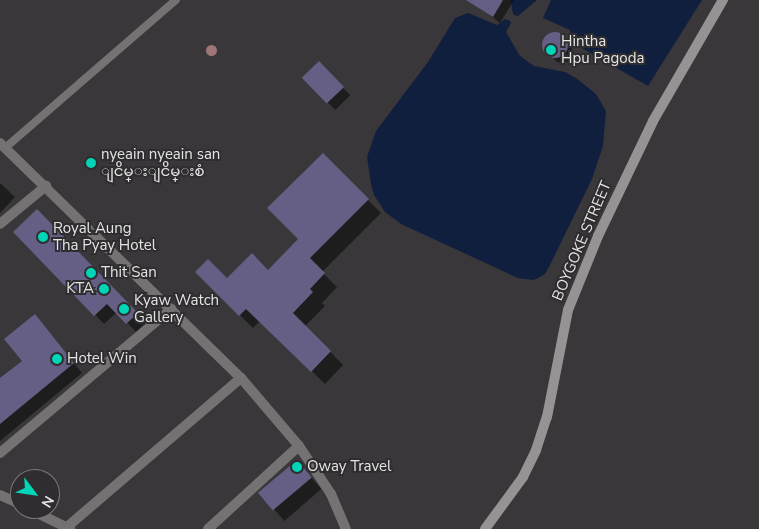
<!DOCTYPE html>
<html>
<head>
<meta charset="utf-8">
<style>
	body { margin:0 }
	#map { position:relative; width:759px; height:529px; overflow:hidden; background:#393739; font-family:"Nunito Sans","Noto Sans Myanmar",sans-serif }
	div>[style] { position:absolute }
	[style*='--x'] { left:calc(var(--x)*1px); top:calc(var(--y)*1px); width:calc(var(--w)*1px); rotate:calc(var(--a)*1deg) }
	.water>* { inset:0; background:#101f3e }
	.shadow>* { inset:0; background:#0007; transform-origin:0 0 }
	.building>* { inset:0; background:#655f86; transform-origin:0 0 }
	.round { border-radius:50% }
	.lane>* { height:8px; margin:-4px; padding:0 4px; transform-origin:4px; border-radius:4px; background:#747273 }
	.street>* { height:10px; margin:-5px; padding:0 5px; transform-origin:5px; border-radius:5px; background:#747273 }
	.secondary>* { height:10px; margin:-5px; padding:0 5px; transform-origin:5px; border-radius:5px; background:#959394 }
	.trees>* { width:11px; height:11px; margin:-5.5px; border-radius:50%; background:#a07578 }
	.dots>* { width:14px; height:14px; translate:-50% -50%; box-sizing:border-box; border:2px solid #2f2d2f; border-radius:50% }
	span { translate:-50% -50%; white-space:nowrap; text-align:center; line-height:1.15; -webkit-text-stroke:4px #2f2d2f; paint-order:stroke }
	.poi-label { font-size:15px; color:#e5e4e5 }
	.left { translate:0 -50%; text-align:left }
	.right { translate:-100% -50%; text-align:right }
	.street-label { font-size:15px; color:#e5e4e5 }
	.north { position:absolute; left:10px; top:469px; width:50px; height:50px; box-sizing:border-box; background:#2f2d2f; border:1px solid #787678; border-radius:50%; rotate:121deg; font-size:14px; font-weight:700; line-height:20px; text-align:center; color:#e5e4e5 }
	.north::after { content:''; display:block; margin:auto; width:18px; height:22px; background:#00d5b7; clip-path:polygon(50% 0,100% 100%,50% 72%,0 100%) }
</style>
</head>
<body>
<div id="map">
	<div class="water">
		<i style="clip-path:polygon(511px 0,537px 0,518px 16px,514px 15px,512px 10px)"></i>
		<i style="clip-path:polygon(551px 0,702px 0,648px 86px,573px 43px,570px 30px,543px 18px)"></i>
		<i style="clip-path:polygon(468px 13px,497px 25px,505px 19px,510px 21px,511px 23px,506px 32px,520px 56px,534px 66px,565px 72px,576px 78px,596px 94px,606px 111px,603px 146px,592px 179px,549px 267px,545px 274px,534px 280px,518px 278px,401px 224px,385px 212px,374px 195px,371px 184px,367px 157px,376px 131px,428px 62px,455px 18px)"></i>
	</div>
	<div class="shadow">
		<i style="clip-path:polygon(482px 0,514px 0,500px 23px,478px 6px)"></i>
		<i style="clip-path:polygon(556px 33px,562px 36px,569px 43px,574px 53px,571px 60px,564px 63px,557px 62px,544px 48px,546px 37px)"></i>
		<i style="left:319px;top:63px;width:45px;height:21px;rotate:46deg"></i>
		<i style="clip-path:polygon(323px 155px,381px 213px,322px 272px,337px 287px,322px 303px,325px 306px,305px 326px,343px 365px,325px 384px,260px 321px,253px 328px,196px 272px,227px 280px,268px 271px,300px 239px)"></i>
		<i style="clip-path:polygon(0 183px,15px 197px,0 213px)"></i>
		<i style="clip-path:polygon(37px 210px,146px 322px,136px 332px,117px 312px,104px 324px,15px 232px)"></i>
		<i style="clip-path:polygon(35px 315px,82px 373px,0 441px,0 380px,24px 361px)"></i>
		<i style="left:297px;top:461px;width:37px;height:49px;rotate:49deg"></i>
	</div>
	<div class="building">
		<i style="clip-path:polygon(466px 0,503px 0,493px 17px)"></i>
		<i class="round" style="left:542px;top:32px;width:26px;height:26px"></i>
		<i style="left:319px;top:61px;width:36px;height:24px;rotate:46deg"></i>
		<i style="clip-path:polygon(323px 153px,369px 199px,310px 258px,325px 273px,310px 289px,313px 292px,293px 313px,331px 351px,311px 372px,246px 309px,239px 316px,195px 272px,208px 259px,227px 278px,252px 253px,268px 270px,298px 239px,267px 208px)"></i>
		<i style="clip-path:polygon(37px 209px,138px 313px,126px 324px,107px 304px,94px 316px,13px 232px)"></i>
		<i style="clip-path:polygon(35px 314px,74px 363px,0 424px,0 378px,22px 361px,4px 339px)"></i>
		<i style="left:297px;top:460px;width:23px;height:51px;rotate:50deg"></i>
	</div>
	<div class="lane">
		<i style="--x:5;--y:148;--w:226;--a:-40.9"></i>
	</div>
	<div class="street">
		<i style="--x:0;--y:143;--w:337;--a:44.3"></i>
		<i style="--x:241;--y:378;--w:89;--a:49.5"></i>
		<i style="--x:299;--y:446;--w:58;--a:56.3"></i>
		<i style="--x:331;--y:494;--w:38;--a:67"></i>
		<i style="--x:0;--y:224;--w:60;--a:-39.6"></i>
		<i style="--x:0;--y:453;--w:224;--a:-40.1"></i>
		<i style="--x:0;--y:495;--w:22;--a:24"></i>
		<i style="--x:29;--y:509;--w:46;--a:26"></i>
		<i style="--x:67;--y:527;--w:229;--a:-40.6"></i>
		<i style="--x:208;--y:529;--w:123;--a:-42.4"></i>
	</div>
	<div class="secondary">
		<i style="--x:485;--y:529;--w:64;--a:-53.8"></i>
		<i style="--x:523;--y:477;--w:30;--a:-64"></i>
		<i style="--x:536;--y:450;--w:35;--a:-72"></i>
		<i style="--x:547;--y:417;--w:109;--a:-78.9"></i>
		<i style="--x:568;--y:310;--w:80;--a:-67.9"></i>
		<i style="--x:598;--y:236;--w:127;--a:-64.4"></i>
		<i style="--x:653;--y:121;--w:140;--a:-60"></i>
	</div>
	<div class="trees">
		<i style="left:211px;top:50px"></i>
	</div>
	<div class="dots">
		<i style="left:551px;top:50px;background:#00d5b7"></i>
		<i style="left:91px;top:163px;background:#00d5b7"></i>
		<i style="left:43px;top:237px;background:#00d5b7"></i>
		<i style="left:91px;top:273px;background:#00d5b7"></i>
		<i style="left:104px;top:289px;background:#00d5b7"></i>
		<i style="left:124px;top:309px;background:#00d5b7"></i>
		<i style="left:57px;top:359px;background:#00d5b7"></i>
		<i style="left:297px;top:467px;background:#00d5b7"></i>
	</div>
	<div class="poi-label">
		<span class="left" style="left:561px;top:50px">Hintha<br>Hpu Pagoda</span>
		<span class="left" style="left:101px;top:163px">nyeain nyeain san<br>ျငိမ္းျငိမ္းစံ</span>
		<span class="left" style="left:53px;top:237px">Royal Aung<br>Tha Pyay Hotel</span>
		<span class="left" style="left:101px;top:273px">Thit San</span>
		<span class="right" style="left:94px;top:289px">KTA</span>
		<span class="left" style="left:134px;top:309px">Kyaw Watch<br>Gallery</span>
		<span class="left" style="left:67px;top:359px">Hotel Win</span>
		<span class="left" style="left:307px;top:467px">Oway Travel</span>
	</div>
	<div class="street-label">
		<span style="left:582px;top:241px;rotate:-67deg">BOYGOKE STREET</span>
	</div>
	<div class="north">N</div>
</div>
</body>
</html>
